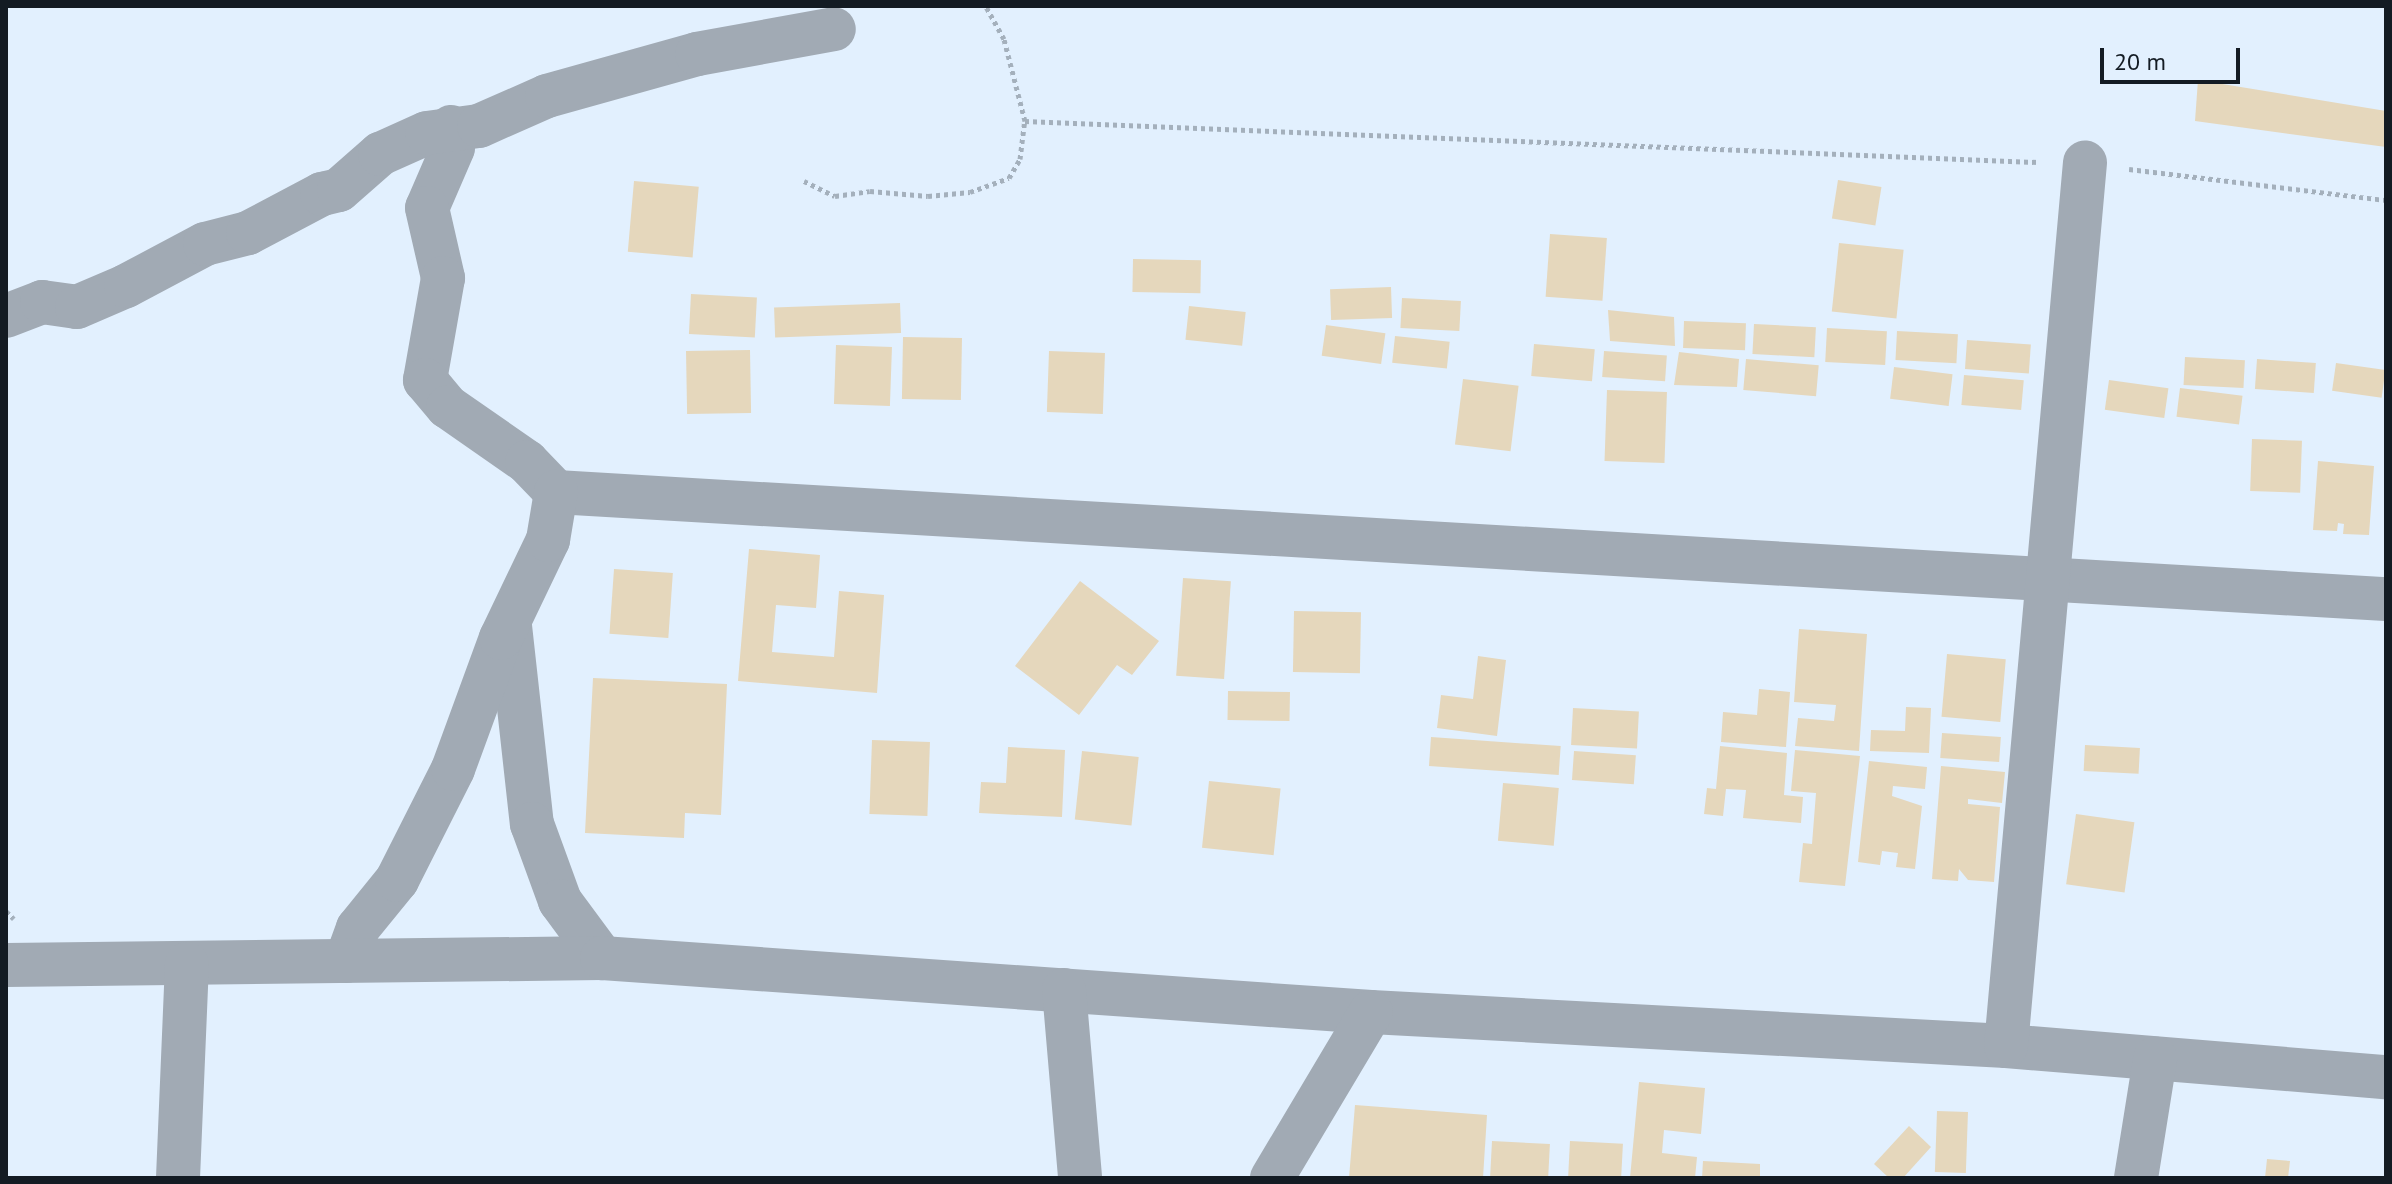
<!DOCTYPE html>
<html>
<head>
<meta charset="utf-8">
<style>
	body { margin:0 }
	#map { position:relative; width:2392px; height:1184px; overflow:hidden; background:#e2f0fe; font-family:"PT Sans",sans-serif }
	div>[style] { position:absolute }
	[style*='--x'] { left:calc(var(--x)*1px); top:calc(var(--y)*1px); width:calc(var(--w)*1px); rotate:calc(var(--a)*1deg) }
	.building>* { inset:0; background:#e5d7bc; transform-origin:0 0 }
	.path>* { height:5px; margin-top:-2.5px; transform-origin:0; background:repeating-linear-gradient(90deg,#a4b0bc 0 4px,transparent 0 8px) }
	.minor>* { height:44px; margin:-22px; padding:0 22px; transform-origin:22px; border-radius:22px; background:#a1aab4 }
	span { translate:-50% -50%; white-space:nowrap; text-align:center; line-height:1.15; -webkit-text-stroke:6px #e2f0fe; paint-order:stroke }
	.frame { position:absolute; inset:0; border:8px solid #131b23; pointer-events:none }
	.scale { position:absolute; left:2100px; top:48px; width:140px; height:36px; box-sizing:border-box; border:4px solid #131b23; border-top:0; padding-left:10px; font-size:24px; line-height:28px; white-space:nowrap; color:#131b23; -webkit-text-stroke:6px #e2f0fe; paint-order:stroke }
</style>
</head>
<body>
<div id="map">
	<div class="building">
		<i style="clip-path:polygon(2198px 80px,2386px 111px,2386px 147px,2195px 121px)"></i>
		<i style="left:1838px;top:180px;width:44px;height:39px;rotate:9deg"></i>
		<i style="left:634px;top:181px;width:65px;height:71px;rotate:5deg"></i>
		<i style="left:1550px;top:234px;width:57px;height:63px;rotate:4deg"></i>
		<i style="left:1839px;top:243px;width:65px;height:69px;rotate:6deg"></i>
		<i style="left:1133px;top:259px;width:68px;height:33px;rotate:1deg"></i>
		<i style="left:1391px;top:287px;width:31px;height:61px;rotate:88deg"></i>
		<i style="left:691px;top:294px;width:66px;height:40px;rotate:3deg"></i>
		<i style="left:1402px;top:298px;width:59px;height:30px;rotate:3deg"></i>
		<i style="left:900px;top:303px;width:30px;height:126px;rotate:88deg"></i>
		<i style="left:1189px;top:306px;width:57px;height:34px;rotate:6deg"></i>
		<i style="clip-path:polygon(1608px 310px,1674px 317px,1675px 346px,1610px 341px)"></i>
		<i style="left:1684px;top:321px;width:62px;height:27px;rotate:2deg"></i>
		<i style="left:1754px;top:324px;width:62px;height:30px;rotate:3deg"></i>
		<i style="left:1326px;top:325px;width:60px;height:31px;rotate:8deg"></i>
		<i style="left:1827px;top:328px;width:60px;height:34px;rotate:3deg"></i>
		<i style="left:1897px;top:331px;width:61px;height:29px;rotate:3deg"></i>
		<i style="left:1395px;top:336px;width:55px;height:27px;rotate:6deg"></i>
		<i style="left:903px;top:337px;width:59px;height:62px;rotate:1deg"></i>
		<i style="left:1967px;top:340px;width:64px;height:29px;rotate:4deg"></i>
		<i style="left:1534px;top:344px;width:61px;height:32px;rotate:5deg"></i>
		<i style="left:836px;top:345px;width:56px;height:59px;rotate:2deg"></i>
		<i style="left:750px;top:350px;width:63px;height:64px;rotate:89deg"></i>
		<i style="left:1049px;top:351px;width:56px;height:61px;rotate:2deg"></i>
		<i style="left:1604px;top:351px;width:63px;height:26px;rotate:4deg"></i>
		<i style="clip-path:polygon(1679px 352px,1739px 359px,1737px 387px,1674px 385px)"></i>
		<i style="left:2185px;top:357px;width:60px;height:28px;rotate:3deg"></i>
		<i style="left:1746px;top:359px;width:73px;height:31px;rotate:5deg"></i>
		<i style="left:2257px;top:359px;width:59px;height:30px;rotate:4deg"></i>
		<i style="left:2336px;top:363px;width:50px;height:28px;rotate:8deg"></i>
		<i style="left:1894px;top:367px;width:59px;height:32px;rotate:7deg"></i>
		<i style="left:1964px;top:375px;width:60px;height:30px;rotate:5deg"></i>
		<i style="left:1463px;top:379px;width:56px;height:66px;rotate:7deg"></i>
		<i style="left:2109px;top:380px;width:60px;height:30px;rotate:8deg"></i>
		<i style="left:2180px;top:388px;width:63px;height:29px;rotate:7deg"></i>
		<i style="left:1607px;top:390px;width:60px;height:71px;rotate:2deg"></i>
		<i style="left:2252px;top:439px;width:50px;height:52px;rotate:2deg"></i>
		<i style="clip-path:polygon(2318px 461px,2374px 466px,2369px 535px,2343px 534px,2344px 524px,2338px 523px,2337px 531px,2313px 530px)"></i>
		<i style="clip-path:polygon(749px 549px,820px 555px,816px 608px,776px 605px,772px 652px,834px 657px,839px 591px,884px 595px,877px 693px,738px 681px)"></i>
		<i style="left:614px;top:569px;width:59px;height:65px;rotate:4deg"></i>
		<i style="left:1183px;top:578px;width:48px;height:98px;rotate:4deg"></i>
		<i style="clip-path:polygon(1080px 581px,1159px 641px,1132px 675px,1117px 665px,1079px 715px,1015px 666px)"></i>
		<i style="left:1294px;top:611px;width:67px;height:61px;rotate:1deg"></i>
		<i style="clip-path:polygon(1799px 629px,1867px 634px,1859px 751px,1795px 746px,1798px 718px,1834px 721px,1836px 705px,1794px 702px)"></i>
		<i style="left:1947px;top:654px;width:59px;height:63px;rotate:5deg"></i>
		<i style="clip-path:polygon(1478px 656px,1506px 660px,1497px 736px,1437px 728px,1441px 695px,1473px 699px)"></i>
		<i style="clip-path:polygon(593px 678px,727px 684px,721px 815px,685px 813px,684px 838px,585px 833px)"></i>
		<i style="clip-path:polygon(1759px 689px,1790px 692px,1786px 747px,1721px 742px,1723px 712px,1757px 715px)"></i>
		<i style="left:1228px;top:691px;width:62px;height:29px;rotate:1deg"></i>
		<i style="clip-path:polygon(1906px 707px,1931px 708px,1929px 753px,1870px 751px,1871px 730px,1905px 731px)"></i>
		<i style="left:1573px;top:708px;width:66px;height:37px;rotate:3deg"></i>
		<i style="left:1942px;top:733px;width:59px;height:25px;rotate:4deg"></i>
		<i style="left:1431px;top:737px;width:130px;height:29px;rotate:4deg"></i>
		<i style="left:872px;top:740px;width:58px;height:74px;rotate:2deg"></i>
		<i style="left:2085px;top:745px;width:55px;height:26px;rotate:3deg"></i>
		<i style="clip-path:polygon(1720px 746px,1787px 753px,1784px 795px,1803px 797px,1801px 823px,1743px 818px,1746px 790px,1726px 789px,1723px 816px,1704px 814px,1707px 788px,1716px 789px)"></i>
		<i style="clip-path:polygon(1008px 747px,1065px 750px,1062px 817px,979px 813px,981px 782px,1006px 783px)"></i>
		<i style="clip-path:polygon(1795px 750px,1860px 756px,1845px 886px,1799px 882px,1803px 843px,1812px 844px,1816px 793px,1791px 791px)"></i>
		<i style="left:1082px;top:751px;width:57px;height:69px;rotate:6deg"></i>
		<i style="left:1574px;top:751px;width:62px;height:29px;rotate:4deg"></i>
		<i style="clip-path:polygon(1869px 761px,1927px 767px,1925px 789px,1893px 786px,1892px 796px,1922px 806px,1915px 869px,1896px 867px,1898px 853px,1882px 851px,1880px 865px,1858px 862px)"></i>
		<i style="clip-path:polygon(1941px 766px,2005px 772px,2002px 803px,1968px 799px,1968px 804px,2000px 807px,1994px 882px,1968px 880px,1959px 869px,1958px 881px,1932px 879px)"></i>
		<i style="left:1209px;top:781px;width:72px;height:67px;rotate:6deg"></i>
		<i style="left:1503px;top:783px;width:56px;height:58px;rotate:5deg"></i>
		<i style="left:2076px;top:814px;width:59px;height:71px;rotate:8deg"></i>
		<i style="clip-path:polygon(1639px 1082px,1705px 1088px,1701px 1134px,1664px 1130px,1662px 1153px,1697px 1157px,1695px 1178px,1630px 1178px)"></i>
		<i style="clip-path:polygon(1355px 1105px,1487px 1115px,1483px 1178px,1349px 1178px)"></i>
		<i style="left:1937px;top:1111px;width:31px;height:61px;rotate:2deg"></i>
		<i style="clip-path:polygon(1909px 1126px,1931px 1147px,1903px 1178px,1889px 1178px,1874px 1164px)"></i>
		<i style="left:1492px;top:1141px;width:58px;height:37px;rotate:3deg"></i>
		<i style="left:1570px;top:1141px;width:53px;height:37px;rotate:3deg"></i>
		<i style="clip-path:polygon(2267px 1159px,2290px 1161px,2288px 1178px,2265px 1178px)"></i>
		<i style="clip-path:polygon(1703px 1161px,1760px 1164px,1760px 1178px,1702px 1178px)"></i>
	</div>
	<div class="path">
		<i style="--x:1025;--y:121;--w:1015;--a:2.32"></i>
		<i style="--x:2129;--y:169;--w:259;--a:6.9"></i>
		<i style="--x:804;--y:181;--w:34;--a:26"></i>
		<i style="--x:835;--y:196;--w:35;--a:-8"></i>
		<i style="--x:870;--y:191;--w:58;--a:4.9"></i>
		<i style="--x:928;--y:196;--w:42;--a:-5.4"></i>
		<i style="--x:970;--y:192;--w:41;--a:-19.7"></i>
		<i style="--x:1009;--y:178;--w:22;--a:-60"></i>
		<i style="--x:1020;--y:159;--w:38;--a:-83"></i>
		<i style="--x:1025;--y:121;--w:85;--a:-104.4"></i>
		<i style="--x:1004;--y:39;--w:38;--a:-119"></i>
		<i style="--x:6;--y:911;--w:11;--a:45"></i>
	</div>
	<div class="minor">
		<i style="--x:451;--y:127;--w:21;--a:85"></i>
		<i style="--x:453;--y:148;--w:65;--a:113.4"></i>
		<i style="--x:427;--y:208;--w:72;--a:77.1"></i>
		<i style="--x:443;--y:278;--w:104;--a:100"></i>
		<i style="--x:425;--y:380;--w:35;--a:50"></i>
		<i style="--x:448;--y:407;--w:96;--a:34.8"></i>
		<i style="--x:527;--y:462;--w:42;--a:46"></i>
		<i style="--x:556;--y:492;--w:1833;--a:3.35"></i>
		<i style="--x:6;--y:316;--w:39;--a:-21"></i>
		<i style="--x:42;--y:302;--w:35;--a:8"></i>
		<i style="--x:77;--y:307;--w:53;--a:-23.2"></i>
		<i style="--x:126;--y:286;--w:89;--a:-28"></i>
		<i style="--x:205;--y:244;--w:44;--a:-14.3"></i>
		<i style="--x:248;--y:233;--w:84;--a:-27.8"></i>
		<i style="--x:322;--y:194;--w:17;--a:-13"></i>
		<i style="--x:339;--y:190;--w:55;--a:-41.3"></i>
		<i style="--x:380;--y:154;--w:51;--a:-24.1"></i>
		<i style="--x:427;--y:133;--w:52;--a:-7.7"></i>
		<i style="--x:479;--y:126;--w:74;--a:-23.8"></i>
		<i style="--x:547;--y:96;--w:156;--a:-15.6"></i>
		<i style="--x:697;--y:54;--w:139;--a:-10.3"></i>
		<i style="--x:510;--y:626;--w:199;--a:83.7"></i>
		<i style="--x:532;--y:824;--w:82;--a:70"></i>
		<i style="--x:560;--y:901;--w:71;--a:53.6"></i>
		<i style="--x:346;--y:961;--w:35;--a:-70"></i>
		<i style="--x:358;--y:928;--w:62;--a:-50.9"></i>
		<i style="--x:397;--y:880;--w:124;--a:-63.2"></i>
		<i style="--x:453;--y:769;--w:140;--a:-69.9"></i>
		<i style="--x:501;--y:638;--w:109;--a:-64.4"></i>
		<i style="--x:548;--y:540;--w:49;--a:-80.5"></i>
		<i style="--x:6;--y:965;--w:596;--a:-0.67"></i>
		<i style="--x:602;--y:958;--w:771;--a:4.02"></i>
		<i style="--x:1371;--y:1012;--w:636;--a:3.06"></i>
		<i style="--x:2006;--y:1046;--w:381;--a:4.7"></i>
		<i style="--x:1064;--y:990;--w:189;--a:85.1"></i>
		<i style="--x:2006;--y:1046;--w:887;--a:-84.89"></i>
		<i style="--x:178;--y:1178;--w:214;--a:-87.6"></i>
		<i style="--x:1272;--y:1178;--w:193;--a:-59.2"></i>
		<i style="--x:2136;--y:1178;--w:121;--a:-80.9"></i>
	</div>
	<div class="frame"></div>
	<div class="scale">20 m</div>
</div>
</body>
</html>
